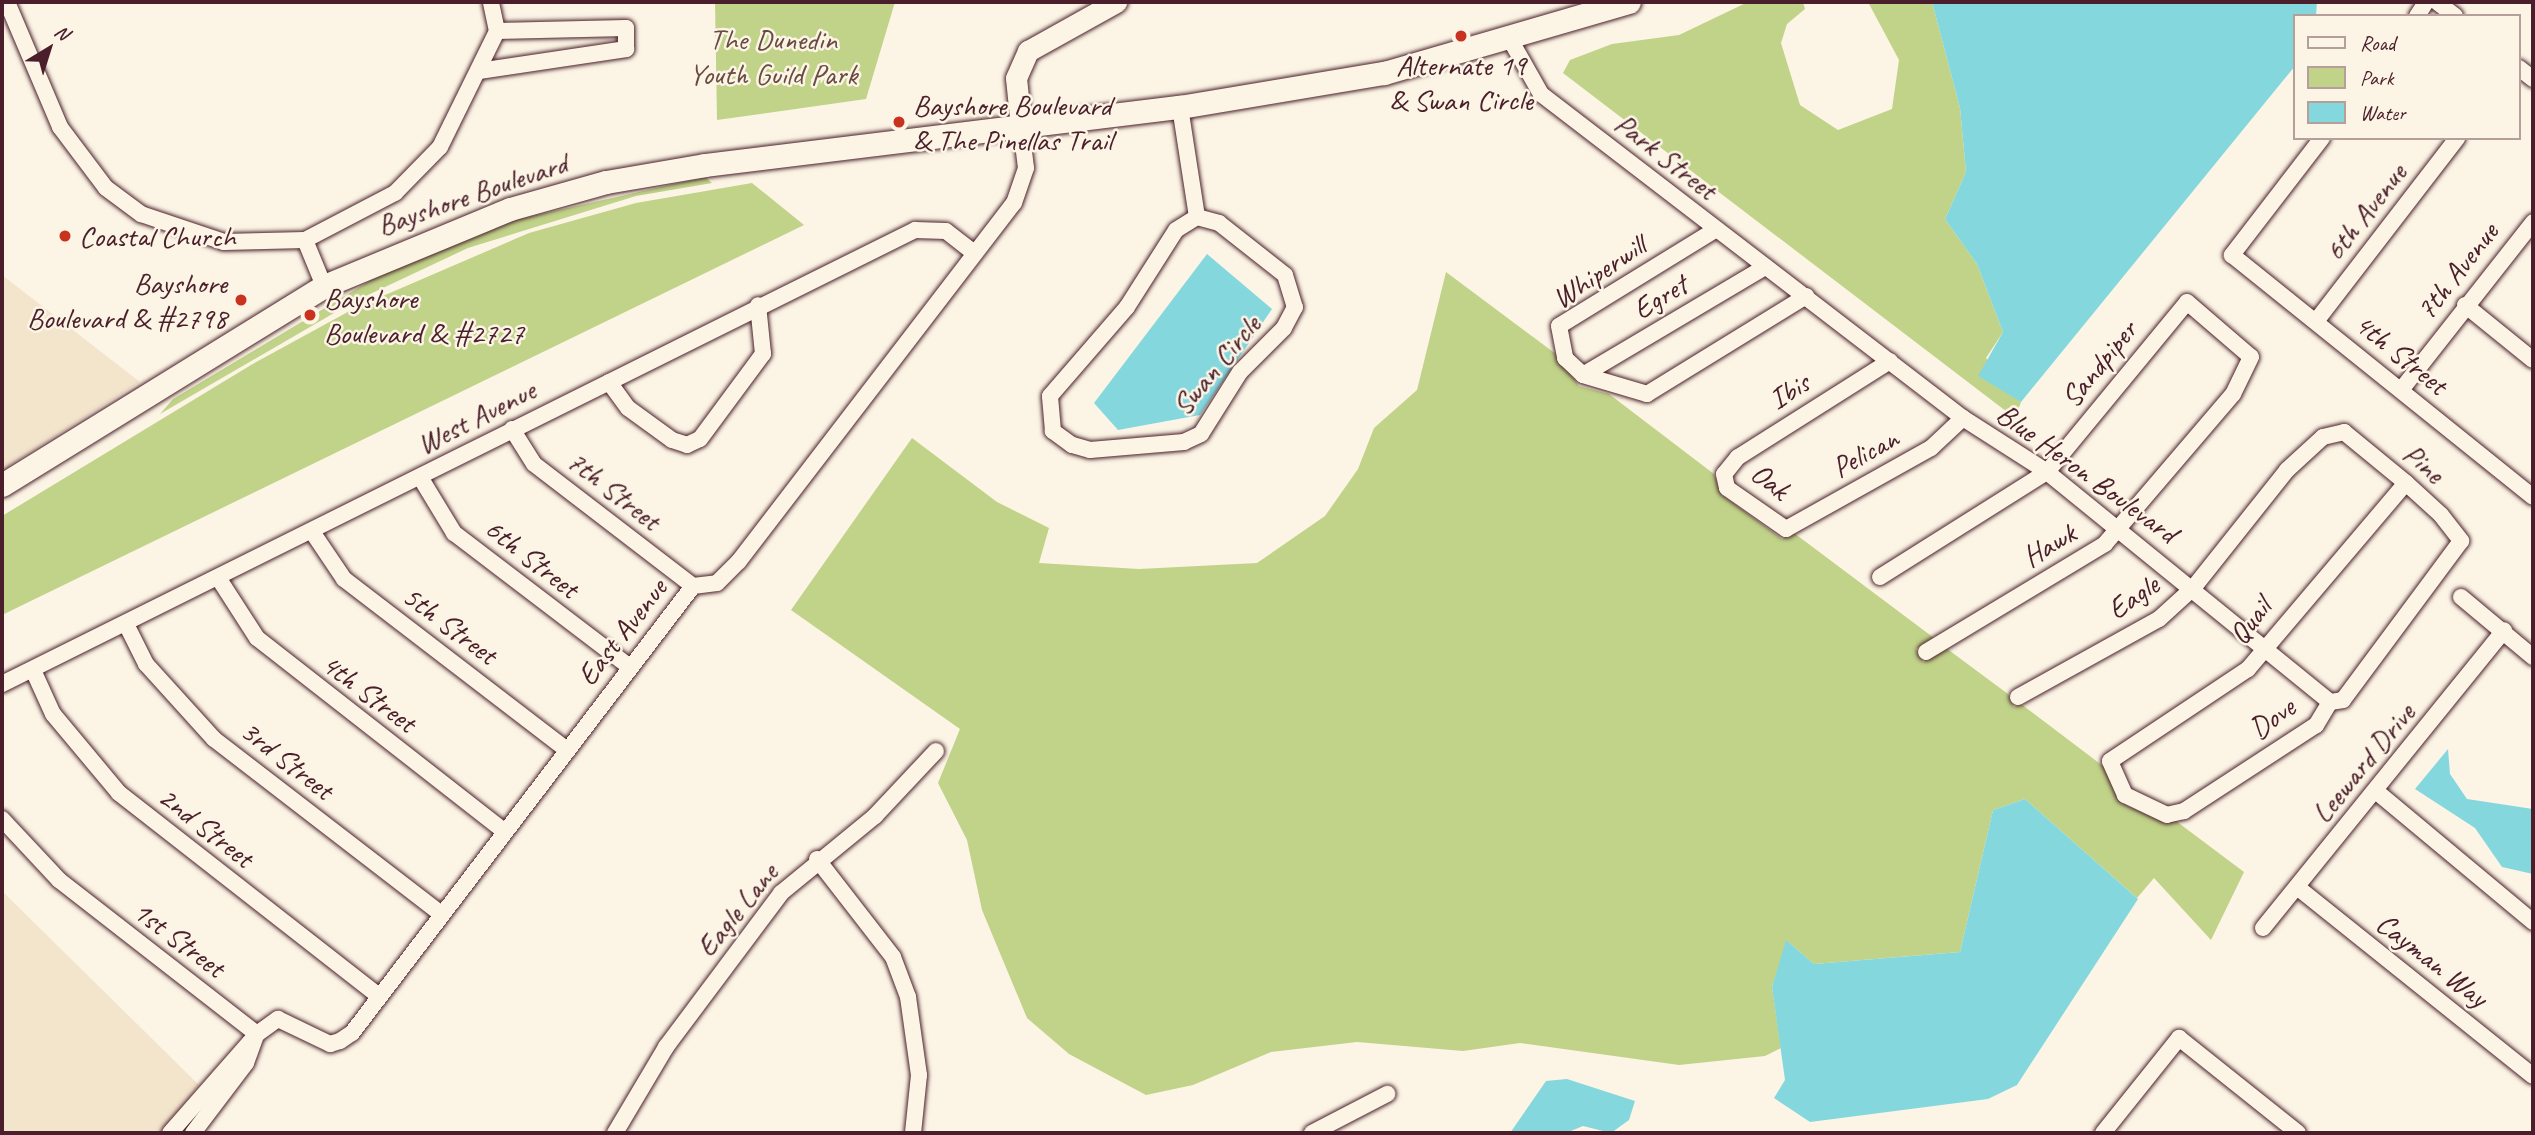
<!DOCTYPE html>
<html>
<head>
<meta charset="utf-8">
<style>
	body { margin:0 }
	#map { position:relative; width:2535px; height:1135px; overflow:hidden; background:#fcf5e5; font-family:Caveat,sans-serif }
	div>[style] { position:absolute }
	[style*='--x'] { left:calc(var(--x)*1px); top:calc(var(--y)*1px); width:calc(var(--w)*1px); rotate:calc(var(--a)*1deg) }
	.built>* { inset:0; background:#f3e4cc }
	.green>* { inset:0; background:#c0d389 }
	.water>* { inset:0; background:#85d7de }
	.roads { filter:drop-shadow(0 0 2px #4a1f2b) drop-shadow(0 0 2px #4a1f2b) }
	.minor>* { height:16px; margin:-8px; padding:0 8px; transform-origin:8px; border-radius:8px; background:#fcf5e5 }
	.tertiary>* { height:21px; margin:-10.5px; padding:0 10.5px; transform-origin:10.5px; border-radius:10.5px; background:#fcf5e5 }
	.secondary>* { height:23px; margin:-11.5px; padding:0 11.5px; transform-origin:11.5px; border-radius:11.5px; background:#fcf5e5 }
	.dots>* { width:19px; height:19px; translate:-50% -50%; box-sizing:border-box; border:4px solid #fcf5e5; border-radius:50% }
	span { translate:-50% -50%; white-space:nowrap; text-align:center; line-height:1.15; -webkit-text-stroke:5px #fcf5e5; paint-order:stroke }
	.park-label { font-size:30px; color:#684c42 }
	.poi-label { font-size:30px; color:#4a1f2b }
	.left { translate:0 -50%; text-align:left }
	.right { translate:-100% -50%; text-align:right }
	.street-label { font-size:30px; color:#4a1f2b }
	.frame { position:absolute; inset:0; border:4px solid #4a1f2b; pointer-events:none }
	.legend { position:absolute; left:2293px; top:14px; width:228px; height:126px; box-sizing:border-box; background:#fcf5e5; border:2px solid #b59f9b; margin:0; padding:9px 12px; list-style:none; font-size:21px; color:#4a1f2b }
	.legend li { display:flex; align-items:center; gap:14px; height:35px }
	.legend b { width:35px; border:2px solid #b59f9b }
	.north { position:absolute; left:14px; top:14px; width:70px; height:70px; -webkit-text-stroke:5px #fcf5e5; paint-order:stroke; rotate:38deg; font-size:19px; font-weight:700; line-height:28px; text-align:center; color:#4a1f2b }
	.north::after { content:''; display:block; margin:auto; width:24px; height:32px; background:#4a1f2b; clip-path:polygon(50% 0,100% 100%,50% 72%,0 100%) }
</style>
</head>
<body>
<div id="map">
	<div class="built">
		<i style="clip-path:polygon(2px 275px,140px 382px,2px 470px)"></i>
		<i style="clip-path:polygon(2px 891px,199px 1085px,161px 1133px,2px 1133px)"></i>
	</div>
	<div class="green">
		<i style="clip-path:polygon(715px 2px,895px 2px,866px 99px,717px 120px)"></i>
		<i style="clip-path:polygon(1748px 2px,1803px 2px,1805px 9px,1787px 24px,1781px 43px,1800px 105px,1838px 130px,1892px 109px,1899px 60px,1868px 2px,1932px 2px,1960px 108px,1966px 172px,1945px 219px,1977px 264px,2003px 332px,1986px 358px,2021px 402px,2015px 418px,1563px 73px,1570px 60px,1612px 44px,1679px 35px)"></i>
		<i style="clip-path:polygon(705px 177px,712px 183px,636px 196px,468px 248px,353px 302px,160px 414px,173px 399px,373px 279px,466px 231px)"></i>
		<i style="clip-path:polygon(752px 183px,804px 225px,2px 615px,2px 516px,251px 365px,355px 308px,529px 233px,636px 203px)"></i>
		<i style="clip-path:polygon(1446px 272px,1556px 354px,1579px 386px,1609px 394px,1714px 474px,1722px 495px,1782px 539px,1794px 533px,1934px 638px,1916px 649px,1923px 662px,1946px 648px,2008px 694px,2014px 707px,2021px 704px,2103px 766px,2121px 803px,2163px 822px,2176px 821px,2244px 872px,2211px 940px,2154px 878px,2137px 898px,2025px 799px,1993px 810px,1960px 952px,1814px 964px,1787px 941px,1772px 987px,1781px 1048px,1765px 1056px,1679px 1065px,1520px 1043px,1463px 1051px,1357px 1042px,1271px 1052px,1193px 1085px,1146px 1095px,1069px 1054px,1027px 1018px,982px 910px,967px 840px,938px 783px,960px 729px,791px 610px,912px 438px,997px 502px,1049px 528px,1039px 563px,1139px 569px,1257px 563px,1325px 516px,1358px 469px,1374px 428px,1417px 390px)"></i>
	</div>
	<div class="water">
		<i style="clip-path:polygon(1932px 2px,2317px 2px,2316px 16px,2295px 16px,2295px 66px,2021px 402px,1978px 376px,2003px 332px,1977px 264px,1945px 219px,1966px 172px,1960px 108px)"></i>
		<i style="clip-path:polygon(1207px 254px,1272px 309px,1200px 415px,1118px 430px,1094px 403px)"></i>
		<i style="clip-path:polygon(2448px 749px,2450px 774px,2467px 799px,2533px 809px,2533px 874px,2502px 867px,2475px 828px,2415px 789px)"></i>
		<i style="clip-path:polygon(2025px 799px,2138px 899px,2017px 1085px,1988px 1099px,1810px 1122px,1774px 1098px,1785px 1080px,1772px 987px,1786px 940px,1814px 964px,1960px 952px,1993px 810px)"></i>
		<i style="clip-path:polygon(1567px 1079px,1635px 1101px,1629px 1120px,1611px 1133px,1583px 1126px,1566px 1133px,1510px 1133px,1546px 1081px)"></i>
	</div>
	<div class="roads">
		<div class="minor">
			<i style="--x:7;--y:2;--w:136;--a:67"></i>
			<i style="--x:60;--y:127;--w:76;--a:53"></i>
			<i style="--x:106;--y:188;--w:44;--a:36.6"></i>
			<i style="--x:141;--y:214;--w:88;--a:18.6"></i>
			<i style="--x:224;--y:242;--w:81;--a:-1.4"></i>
			<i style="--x:305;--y:240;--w:50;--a:67.6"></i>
			<i style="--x:2437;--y:2;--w:23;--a:38"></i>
			<i style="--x:2417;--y:16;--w:17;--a:-57"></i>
			<i style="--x:1511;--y:41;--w:61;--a:60.5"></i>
			<i style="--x:1541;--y:94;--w:532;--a:37.52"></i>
			<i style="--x:1963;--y:418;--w:100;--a:32.7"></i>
			<i style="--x:2047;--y:472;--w:365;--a:39.1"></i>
			<i style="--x:2519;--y:68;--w:18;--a:38"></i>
			<i style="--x:479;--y:71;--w:149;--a:-8.5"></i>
			<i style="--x:626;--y:49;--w:21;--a:-90"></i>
			<i style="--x:626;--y:28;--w:129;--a:178.7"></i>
			<i style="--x:1180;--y:107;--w:111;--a:81.2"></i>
			<i style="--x:2322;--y:138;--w:148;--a:127.6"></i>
			<i style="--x:2232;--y:255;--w:386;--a:38.8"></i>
			<i style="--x:1197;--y:217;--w:23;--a:15"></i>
			<i style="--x:1219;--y:223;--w:84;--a:38.2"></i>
			<i style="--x:1285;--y:275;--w:34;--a:73"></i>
			<i style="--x:1295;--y:307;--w:24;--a:118"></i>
			<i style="--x:1284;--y:328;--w:62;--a:135"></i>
			<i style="--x:1240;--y:372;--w:73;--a:122.2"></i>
			<i style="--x:1201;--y:434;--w:19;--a:155"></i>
			<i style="--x:1184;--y:442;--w:94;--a:175.1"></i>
			<i style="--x:1090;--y:450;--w:19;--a:-164"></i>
			<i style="--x:1072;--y:445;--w:24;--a:-144"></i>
			<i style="--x:1053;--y:431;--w:35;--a:-95"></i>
			<i style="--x:1050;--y:396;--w:118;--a:-49.1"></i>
			<i style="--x:1127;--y:307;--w:91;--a:-57.5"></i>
			<i style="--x:1176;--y:230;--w:25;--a:-32"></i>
			<i style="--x:1715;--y:230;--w:183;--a:148.4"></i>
			<i style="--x:1559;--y:326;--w:33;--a:79"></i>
			<i style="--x:1565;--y:358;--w:25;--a:43"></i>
			<i style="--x:1583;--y:375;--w:67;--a:16.5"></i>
			<i style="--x:1647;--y:394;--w:187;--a:-31.6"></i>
			<i style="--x:305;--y:240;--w:102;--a:-27.6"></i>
			<i style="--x:395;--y:193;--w:64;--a:-45.6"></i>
			<i style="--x:440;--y:147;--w:129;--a:-63.8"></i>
			<i style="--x:497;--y:31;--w:30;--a:-102"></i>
			<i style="--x:2465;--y:305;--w:87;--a:39"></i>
			<i style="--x:2317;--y:320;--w:230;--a:-52.4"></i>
			<i style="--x:1890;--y:361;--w:180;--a:147.7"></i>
			<i style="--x:1738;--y:457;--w:22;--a:129"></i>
			<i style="--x:1724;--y:474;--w:14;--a:78"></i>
			<i style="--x:1727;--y:488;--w:72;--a:34.8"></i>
			<i style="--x:1786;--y:529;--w:166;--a:-29.2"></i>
			<i style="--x:1931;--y:448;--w:44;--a:-43.2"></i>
			<i style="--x:1583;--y:375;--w:212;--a:-30.7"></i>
			<i style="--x:609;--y:382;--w:32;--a:54"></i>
			<i style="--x:628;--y:408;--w:54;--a:36"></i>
			<i style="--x:672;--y:440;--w:16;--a:18"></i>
			<i style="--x:687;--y:445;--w:14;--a:-25"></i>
			<i style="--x:700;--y:439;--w:106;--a:-53.5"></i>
			<i style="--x:763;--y:354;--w:49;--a:-95.8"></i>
			<i style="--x:2401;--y:390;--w:214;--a:-51.8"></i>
			<i style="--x:512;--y:429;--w:41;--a:57.8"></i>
			<i style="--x:534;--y:464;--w:200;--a:37.5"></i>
			<i style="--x:420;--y:477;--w:66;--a:58.7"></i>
			<i style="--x:454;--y:533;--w:221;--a:37.3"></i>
			<i style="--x:313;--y:533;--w:55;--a:56"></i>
			<i style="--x:344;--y:579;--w:281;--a:37.5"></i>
			<i style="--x:1880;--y:577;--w:197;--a:-32.2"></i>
			<i style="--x:2047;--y:472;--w:220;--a:-50.5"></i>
			<i style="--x:2187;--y:302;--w:84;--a:40.7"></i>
			<i style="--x:2251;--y:357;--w:41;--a:115.9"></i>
			<i style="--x:2233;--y:394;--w:197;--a:130.5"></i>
			<i style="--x:2105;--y:544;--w:209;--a:148.9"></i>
			<i style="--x:219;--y:579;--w:70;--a:57.2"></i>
			<i style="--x:257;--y:638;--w:315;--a:38"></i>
			<i style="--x:693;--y:586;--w:24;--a:-7"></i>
			<i style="--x:717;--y:583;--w:31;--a:-45"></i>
			<i style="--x:739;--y:561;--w:451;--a:-52.5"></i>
			<i style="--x:1014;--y:203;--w:37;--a:-71"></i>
			<i style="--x:1026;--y:168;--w:41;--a:-97"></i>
			<i style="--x:2461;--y:597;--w:94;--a:39.8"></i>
			<i style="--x:126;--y:624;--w:45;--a:63.4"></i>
			<i style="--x:146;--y:664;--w:101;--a:47.8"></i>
			<i style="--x:214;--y:739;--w:287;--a:37.6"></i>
			<i style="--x:33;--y:670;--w:48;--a:65.6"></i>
			<i style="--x:53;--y:714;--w:103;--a:50.1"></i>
			<i style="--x:119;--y:793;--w:330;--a:38"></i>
			<i style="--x:2;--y:684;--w:1020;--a:-26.44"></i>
			<i style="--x:915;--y:230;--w:31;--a:2"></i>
			<i style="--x:946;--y:231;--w:36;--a:38"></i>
			<i style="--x:2018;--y:697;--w:161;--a:-29"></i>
			<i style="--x:2159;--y:619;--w:47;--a:-42.4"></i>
			<i style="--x:2194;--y:587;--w:149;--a:-51.5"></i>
			<i style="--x:2287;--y:470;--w:49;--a:-42.5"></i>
			<i style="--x:2323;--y:437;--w:22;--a:-13"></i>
			<i style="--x:2344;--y:432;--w:80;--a:39.4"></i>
			<i style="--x:2406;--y:483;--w:47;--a:42.4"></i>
			<i style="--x:2441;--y:515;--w:33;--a:52"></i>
			<i style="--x:2461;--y:541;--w:198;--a:126.6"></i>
			<i style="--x:2343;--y:700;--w:13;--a:171"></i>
			<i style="--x:2330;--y:702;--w:27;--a:121"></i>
			<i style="--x:2316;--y:725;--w:158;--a:146.9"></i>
			<i style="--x:2184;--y:811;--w:17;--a:167"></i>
			<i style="--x:2167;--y:815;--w:47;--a:-154.5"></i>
			<i style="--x:2125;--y:795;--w:37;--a:-114"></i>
			<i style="--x:2110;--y:761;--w:166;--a:-33.7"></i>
			<i style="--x:2248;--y:669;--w:244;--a:-49.7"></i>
			<i style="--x:2377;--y:792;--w:203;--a:39.8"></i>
			<i style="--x:2;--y:819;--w:83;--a:46.9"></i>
			<i style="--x:59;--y:880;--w:251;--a:37.9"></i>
			<i style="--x:257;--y:1034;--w:26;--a:-36"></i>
			<i style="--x:278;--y:1019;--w:58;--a:25.7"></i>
			<i style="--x:330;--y:1044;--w:10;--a:-17"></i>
			<i style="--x:340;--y:1041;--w:14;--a:-34"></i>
			<i style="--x:352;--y:1033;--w:562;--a:-52.66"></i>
			<i style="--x:817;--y:859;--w:124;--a:52.2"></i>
			<i style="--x:893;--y:957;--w:43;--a:69.4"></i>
			<i style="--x:908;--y:997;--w:79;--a:82"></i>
			<i style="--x:919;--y:1075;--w:58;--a:95.9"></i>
			<i style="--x:2297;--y:887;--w:302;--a:38.7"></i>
			<i style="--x:2263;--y:928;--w:383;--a:-51"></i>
			<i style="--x:170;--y:1133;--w:132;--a:-48.7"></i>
			<i style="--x:193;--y:1133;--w:88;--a:-52.9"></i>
			<i style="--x:246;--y:1063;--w:29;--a:-70"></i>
			<i style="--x:615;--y:1133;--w:100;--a:-59.3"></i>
			<i style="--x:666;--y:1047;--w:192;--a:-53.2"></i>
			<i style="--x:781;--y:893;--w:122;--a:-39.3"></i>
			<i style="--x:875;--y:816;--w:89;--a:-46.8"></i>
			<i style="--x:1312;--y:1133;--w:85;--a:-27.5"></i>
			<i style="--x:2103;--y:1133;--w:122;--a:-51.3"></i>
			<i style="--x:2179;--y:1038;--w:152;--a:38.6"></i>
		</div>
		<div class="tertiary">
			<i style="--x:1021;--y:127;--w:49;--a:-95.8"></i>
			<i style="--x:1016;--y:78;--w:30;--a:-66"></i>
			<i style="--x:1028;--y:51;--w:101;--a:-29.1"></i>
		</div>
		<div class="secondary">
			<i style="--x:2;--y:485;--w:379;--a:-31.7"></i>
			<i style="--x:324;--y:286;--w:201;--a:-22.5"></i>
			<i style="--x:510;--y:209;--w:100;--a:-15.7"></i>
			<i style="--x:606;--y:182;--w:100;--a:-9.7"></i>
			<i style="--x:705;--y:165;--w:479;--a:-7"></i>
			<i style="--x:1180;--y:107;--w:207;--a:-9.5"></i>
			<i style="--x:1384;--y:73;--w:255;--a:-16.2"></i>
		</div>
	</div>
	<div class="dots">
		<i style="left:1461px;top:36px;background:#c8321e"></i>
		<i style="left:899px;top:122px;background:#c8321e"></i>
		<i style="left:65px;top:236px;background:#c8321e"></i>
		<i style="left:241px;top:300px;background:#c8321e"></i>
		<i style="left:310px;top:315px;background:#c8321e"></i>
	</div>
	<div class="park-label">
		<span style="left:773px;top:56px">The Dunedin<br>Youth Guild Park</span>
	</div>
	<div class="poi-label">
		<span style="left:1461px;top:82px">Alternate 19<br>&amp; Swan Circle</span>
		<span class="left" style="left:913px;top:122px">Bayshore Boulevard<br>&amp; The Pinellas Trail</span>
		<span class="left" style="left:79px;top:236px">Coastal Church</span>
		<span class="right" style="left:227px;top:300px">Bayshore<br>Boulevard &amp; #2798</span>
		<span class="left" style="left:324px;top:315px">Bayshore<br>Boulevard &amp; #2727</span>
	</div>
	<div class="street-label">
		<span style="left:1666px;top:156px;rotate:38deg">Park Street</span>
		<span style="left:472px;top:194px;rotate:-19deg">Bayshore Boulevard</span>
		<span style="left:2365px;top:212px;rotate:-52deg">6th Avenue</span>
		<span style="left:2457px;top:271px;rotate:-52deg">7th Avenue</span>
		<span style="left:1599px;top:272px;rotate:-34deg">Whiperwill</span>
		<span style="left:1660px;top:297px;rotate:-31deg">Egret</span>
		<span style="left:2401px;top:354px;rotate:39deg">4th Street</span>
		<span style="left:2099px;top:364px;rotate:-51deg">Sandpiper</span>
		<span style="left:1216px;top:365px;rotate:-50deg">Swan Circle</span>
		<span style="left:1789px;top:391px;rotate:-32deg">Ibis</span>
		<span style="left:476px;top:417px;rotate:-27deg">West Avenue</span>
		<span style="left:1865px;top:453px;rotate:-29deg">Pelican</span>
		<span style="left:2424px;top:463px;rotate:41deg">Pine</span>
		<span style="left:2087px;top:473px;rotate:36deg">Blue Heron Boulevard</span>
		<span style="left:1770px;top:481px;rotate:38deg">Oak</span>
		<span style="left:614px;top:490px;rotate:38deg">7th Street</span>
		<span style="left:2049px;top:545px;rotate:-31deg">Hawk</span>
		<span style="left:532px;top:558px;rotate:38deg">6th Street</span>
		<span style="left:2133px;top:597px;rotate:-34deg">Eagle</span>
		<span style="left:2250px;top:621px;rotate:-52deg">Quail</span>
		<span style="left:450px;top:625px;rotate:37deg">5th Street</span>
		<span style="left:622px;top:632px;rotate:-52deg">East Avenue</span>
		<span style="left:369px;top:693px;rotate:37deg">4th Street</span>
		<span style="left:2272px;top:718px;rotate:-36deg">Dove</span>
		<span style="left:287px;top:760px;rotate:38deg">3rd Street</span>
		<span style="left:2363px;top:763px;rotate:-51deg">Leeward Drive</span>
		<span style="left:206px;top:827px;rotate:38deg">2nd Street</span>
		<span style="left:737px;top:910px;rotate:-51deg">Eagle Lane</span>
		<span style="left:179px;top:939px;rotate:37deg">1st Street</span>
		<span style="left:2432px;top:960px;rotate:38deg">Cayman Way</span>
	</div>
	<div class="frame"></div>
	<ul class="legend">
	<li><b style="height:9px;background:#fcf5e5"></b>Road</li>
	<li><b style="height:19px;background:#c0d389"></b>Park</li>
	<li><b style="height:19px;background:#85d7de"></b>Water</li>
	</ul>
	<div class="north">N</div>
</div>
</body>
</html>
